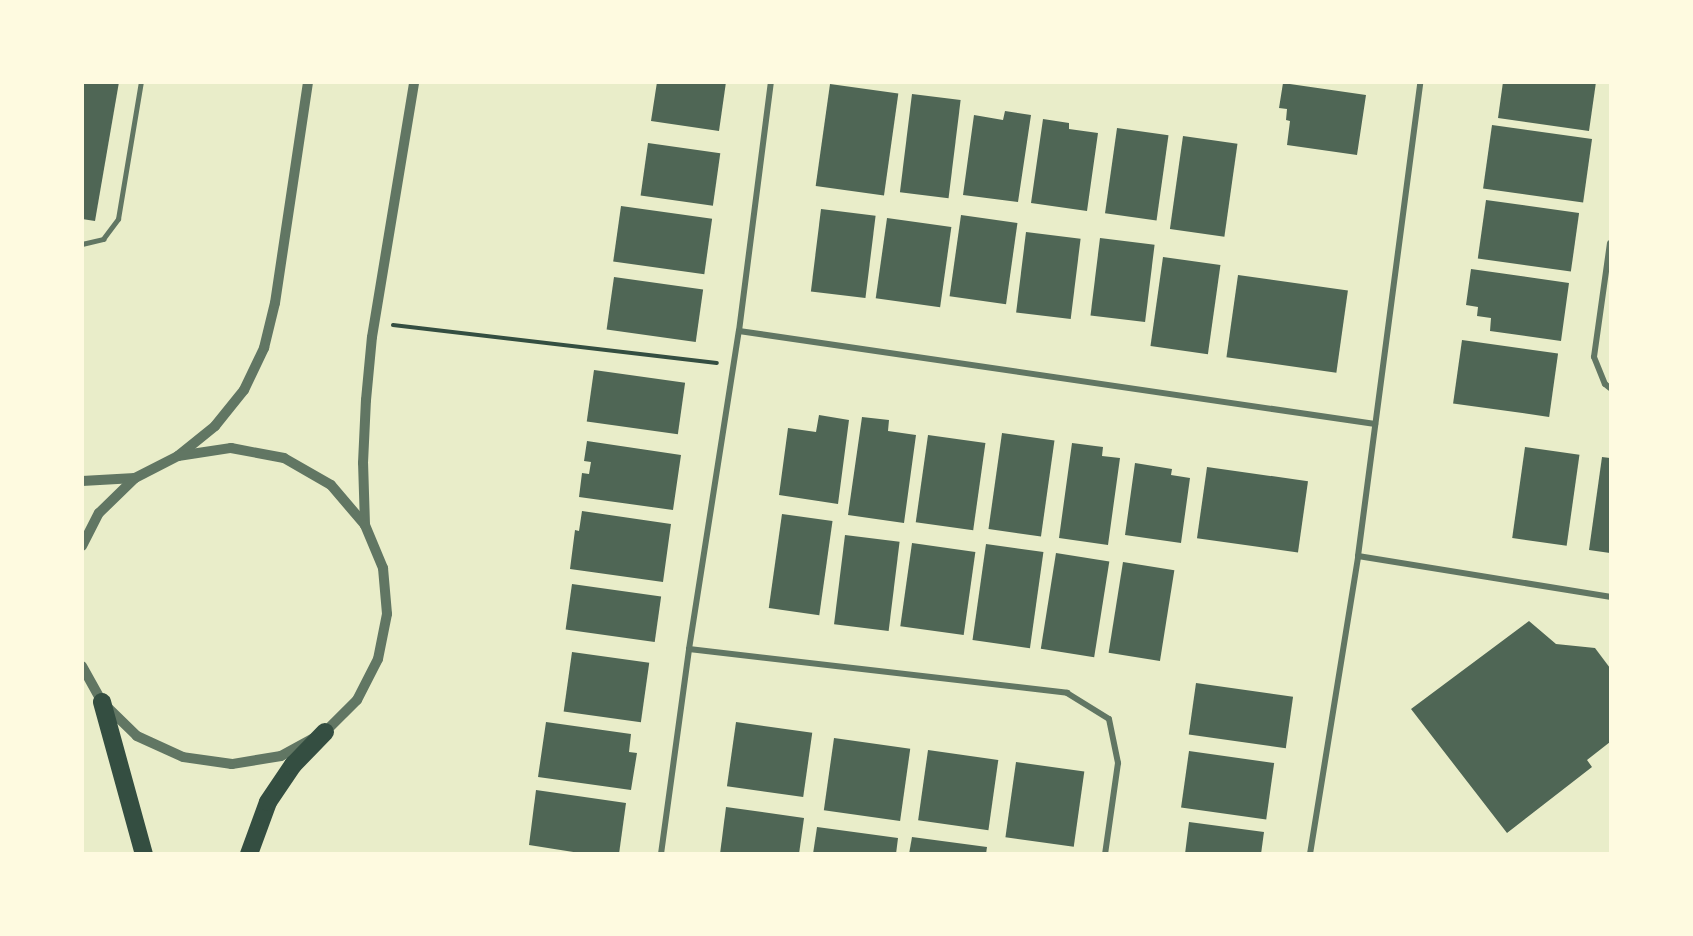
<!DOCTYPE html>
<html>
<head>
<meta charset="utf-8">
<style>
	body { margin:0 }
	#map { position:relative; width:1693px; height:936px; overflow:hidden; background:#e9edc9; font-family:Roboto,sans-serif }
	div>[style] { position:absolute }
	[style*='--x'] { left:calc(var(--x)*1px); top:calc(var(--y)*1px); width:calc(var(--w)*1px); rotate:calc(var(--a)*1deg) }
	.building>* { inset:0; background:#4f6655; transform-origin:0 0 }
	.path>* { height:4px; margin:-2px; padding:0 2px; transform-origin:2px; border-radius:2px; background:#344e41 }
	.service>* { height:4.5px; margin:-2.25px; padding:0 2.25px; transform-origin:2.25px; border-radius:2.25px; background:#617663 }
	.minor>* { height:6px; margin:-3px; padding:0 3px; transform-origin:3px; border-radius:3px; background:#617663 }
	.tertiary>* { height:10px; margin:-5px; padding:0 5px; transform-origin:5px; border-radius:5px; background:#617663 }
	.motorway>* { height:18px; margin:-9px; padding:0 9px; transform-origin:9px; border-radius:9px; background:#344e41 }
	span { translate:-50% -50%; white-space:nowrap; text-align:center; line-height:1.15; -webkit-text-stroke:6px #fefae0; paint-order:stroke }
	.frame { position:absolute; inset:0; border:84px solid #fefae0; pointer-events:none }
</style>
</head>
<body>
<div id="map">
	<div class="building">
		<i style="clip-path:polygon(82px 82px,119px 82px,95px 221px,82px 219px)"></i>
		<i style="clip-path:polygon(657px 82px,726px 82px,719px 131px,651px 121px)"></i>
		<i style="clip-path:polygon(1503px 82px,1596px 82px,1589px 131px,1498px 118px)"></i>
		<i style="clip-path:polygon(1283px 83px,1366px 95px,1357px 155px,1287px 145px,1290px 121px,1286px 120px,1287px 109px,1279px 108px)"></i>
		<i style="left:830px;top:84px;width:69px;height:103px;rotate:8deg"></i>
		<i style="left:912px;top:94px;width:49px;height:99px;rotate:7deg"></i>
		<i style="clip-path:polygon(1005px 111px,1031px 115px,1018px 202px,963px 195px,974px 115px,1003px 120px)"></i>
		<i style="clip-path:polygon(1043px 119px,1069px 123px,1069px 129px,1098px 133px,1087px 211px,1031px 203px)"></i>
		<i style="left:1492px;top:125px;width:101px;height:64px;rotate:8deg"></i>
		<i style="left:1117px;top:128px;width:52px;height:86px;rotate:8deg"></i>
		<i style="left:1183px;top:136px;width:55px;height:94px;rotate:8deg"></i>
		<i style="left:648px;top:143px;width:73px;height:53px;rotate:8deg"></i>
		<i style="left:1486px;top:200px;width:94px;height:59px;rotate:8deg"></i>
		<i style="left:621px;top:206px;width:92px;height:56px;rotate:8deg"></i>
		<i style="left:821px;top:209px;width:55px;height:83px;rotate:7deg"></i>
		<i style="left:961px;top:215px;width:57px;height:82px;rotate:8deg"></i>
		<i style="left:887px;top:218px;width:65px;height:81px;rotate:8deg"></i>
		<i style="left:1026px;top:232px;width:55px;height:81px;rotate:7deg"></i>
		<i style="left:1100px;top:238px;width:55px;height:78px;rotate:7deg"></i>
		<i style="left:1163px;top:257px;width:58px;height:90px;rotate:8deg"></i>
		<i style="clip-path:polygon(1471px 269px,1569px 283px,1561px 341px,1490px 331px,1491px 318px,1477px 316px,1478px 307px,1466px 305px)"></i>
		<i style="left:1238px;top:275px;width:111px;height:83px;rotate:8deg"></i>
		<i style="left:614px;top:277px;width:90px;height:53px;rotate:8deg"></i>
		<i style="left:1462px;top:340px;width:97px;height:64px;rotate:8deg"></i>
		<i style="left:594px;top:370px;width:92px;height:52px;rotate:8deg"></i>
		<i style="clip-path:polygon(819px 415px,849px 420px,838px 504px,779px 495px,788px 428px,816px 432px)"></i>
		<i style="clip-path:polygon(862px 417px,889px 420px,888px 431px,916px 435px,904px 523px,848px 515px)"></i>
		<i style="left:1002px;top:433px;width:53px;height:97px;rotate:8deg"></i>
		<i style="left:928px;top:435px;width:58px;height:88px;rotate:8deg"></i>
		<i style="clip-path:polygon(587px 441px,681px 455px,673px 510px,579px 497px,582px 473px,589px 474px,591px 462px,584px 461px)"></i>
		<i style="clip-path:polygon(1072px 443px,1103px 447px,1102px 456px,1120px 458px,1108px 545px,1059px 538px)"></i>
		<i style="left:1525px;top:447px;width:55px;height:92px;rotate:8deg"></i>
		<i style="clip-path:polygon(1602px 457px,1610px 458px,1610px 553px,1589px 550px)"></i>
		<i style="clip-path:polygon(1135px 463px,1172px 469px,1171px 475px,1190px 478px,1181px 543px,1125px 535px)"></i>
		<i style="left:1207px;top:467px;width:102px;height:72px;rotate:8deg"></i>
		<i style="clip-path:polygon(582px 511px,671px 524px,663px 582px,570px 569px,575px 530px,579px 531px)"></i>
		<i style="left:782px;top:514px;width:51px;height:95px;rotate:8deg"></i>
		<i style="left:845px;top:535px;width:55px;height:90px;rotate:7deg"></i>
		<i style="left:912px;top:543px;width:64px;height:84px;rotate:8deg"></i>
		<i style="left:986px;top:544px;width:58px;height:97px;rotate:8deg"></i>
		<i style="left:1056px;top:553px;width:54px;height:97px;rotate:9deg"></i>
		<i style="left:1123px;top:562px;width:52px;height:92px;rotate:9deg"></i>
		<i style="left:572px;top:584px;width:90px;height:46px;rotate:8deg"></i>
		<i style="clip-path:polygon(1529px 621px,1556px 644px,1595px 648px,1610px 668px,1610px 742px,1587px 760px,1592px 767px,1507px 833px,1411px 709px)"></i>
		<i style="left:572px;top:652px;width:78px;height:60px;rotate:8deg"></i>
		<i style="left:1196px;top:683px;width:98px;height:52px;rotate:8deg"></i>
		<i style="clip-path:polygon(546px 722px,631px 734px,629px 752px,637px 753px,631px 790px,538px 777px)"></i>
		<i style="left:736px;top:722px;width:77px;height:65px;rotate:8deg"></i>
		<i style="left:834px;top:738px;width:77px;height:73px;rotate:8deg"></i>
		<i style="left:928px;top:750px;width:71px;height:71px;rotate:8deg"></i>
		<i style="left:1189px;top:751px;width:86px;height:57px;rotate:8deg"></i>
		<i style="left:1016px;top:762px;width:69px;height:76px;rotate:8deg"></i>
		<i style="clip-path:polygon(536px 790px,626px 803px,619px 854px,586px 854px,529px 845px)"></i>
		<i style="clip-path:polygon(726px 807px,804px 818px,799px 854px,720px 854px)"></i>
		<i style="clip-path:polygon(1189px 822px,1264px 832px,1261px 854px,1185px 854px)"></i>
		<i style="clip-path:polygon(817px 827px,898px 838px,896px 854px,813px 854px)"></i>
		<i style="clip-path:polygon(912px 837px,987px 847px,986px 854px,909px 854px)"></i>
	</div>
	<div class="path">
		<i style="--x:393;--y:325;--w:326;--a:6.7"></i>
	</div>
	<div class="service">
		<i style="--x:82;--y:244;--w:22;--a:-13"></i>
		<i style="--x:103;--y:239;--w:25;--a:-53"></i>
		<i style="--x:118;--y:219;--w:139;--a:-80.5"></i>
	</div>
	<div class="minor">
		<i style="--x:1610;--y:243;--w:115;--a:98"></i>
		<i style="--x:1594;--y:357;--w:29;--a:68"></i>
		<i style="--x:1605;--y:384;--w:6;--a:39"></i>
		<i style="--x:739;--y:331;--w:643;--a:8.32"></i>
		<i style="--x:1358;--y:556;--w:255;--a:9.2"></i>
		<i style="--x:689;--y:649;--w:381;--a:6.6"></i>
		<i style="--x:1067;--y:693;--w:49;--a:31.8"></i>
		<i style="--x:1109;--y:719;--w:45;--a:78.4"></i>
		<i style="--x:1118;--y:763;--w:92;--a:98.1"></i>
		<i style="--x:661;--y:854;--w:207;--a:-82.2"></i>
		<i style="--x:689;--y:649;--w:322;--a:-81.1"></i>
		<i style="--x:739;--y:331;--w:251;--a:-82.7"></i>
		<i style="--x:1310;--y:854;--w:302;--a:-80.8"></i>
		<i style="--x:1358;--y:556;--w:478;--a:-82.5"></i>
	</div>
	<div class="tertiary">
		<i style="--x:178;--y:456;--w:48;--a:-39"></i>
		<i style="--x:215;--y:426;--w:46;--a:-51.1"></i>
		<i style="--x:244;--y:390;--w:47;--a:-64.5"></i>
		<i style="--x:264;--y:348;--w:46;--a:-76.3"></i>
		<i style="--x:275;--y:303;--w:223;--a:-81.5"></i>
		<i style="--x:82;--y:481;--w:53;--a:-3.2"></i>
		<i style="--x:365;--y:525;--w:62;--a:-91.8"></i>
		<i style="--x:363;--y:463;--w:63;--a:-87.3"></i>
		<i style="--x:366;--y:400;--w:63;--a:-84.6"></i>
		<i style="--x:372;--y:337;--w:258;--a:-80.6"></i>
		<i style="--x:82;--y:546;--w:37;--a:-63"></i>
		<i style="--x:99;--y:513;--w:50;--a:-44.2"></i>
		<i style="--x:135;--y:478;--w:48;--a:-27.1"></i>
		<i style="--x:178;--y:456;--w:54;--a:-8.6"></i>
		<i style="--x:231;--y:448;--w:54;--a:10.7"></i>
		<i style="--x:284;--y:458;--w:54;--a:29.9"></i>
		<i style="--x:331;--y:485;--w:52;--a:49.6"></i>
		<i style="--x:365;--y:525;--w:47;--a:67.3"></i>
		<i style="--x:383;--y:568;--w:46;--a:85"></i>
		<i style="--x:387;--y:614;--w:46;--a:101.3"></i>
		<i style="--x:378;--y:659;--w:46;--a:117.1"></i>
		<i style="--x:357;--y:700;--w:45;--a:135"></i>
		<i style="--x:325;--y:732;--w:50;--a:151.4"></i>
		<i style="--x:281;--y:756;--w:50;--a:170.7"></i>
		<i style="--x:232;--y:764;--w:49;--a:-171.9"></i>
		<i style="--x:183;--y:757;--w:51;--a:-155.5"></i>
		<i style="--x:137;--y:736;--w:49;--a:-135.8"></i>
		<i style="--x:102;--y:702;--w:41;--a:-119.1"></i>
	</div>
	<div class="motorway">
		<i style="--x:102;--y:702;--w:158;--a:74.6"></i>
		<i style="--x:249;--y:854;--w:55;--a:-69.9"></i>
		<i style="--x:268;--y:802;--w:45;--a:-56"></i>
		<i style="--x:293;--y:765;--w:46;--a:-45.9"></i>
	</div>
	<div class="frame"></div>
</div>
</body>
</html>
